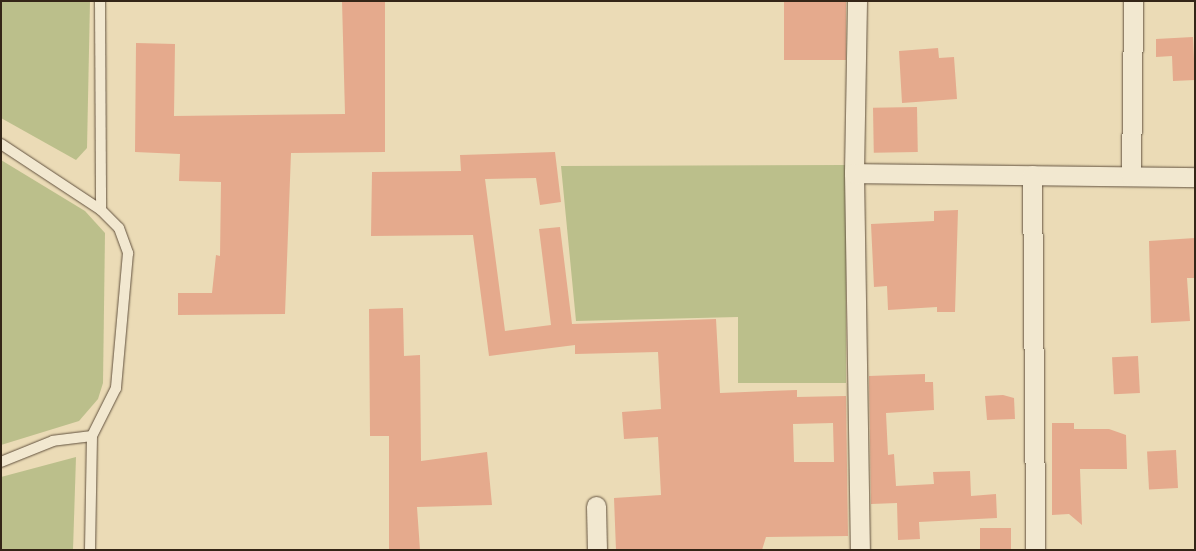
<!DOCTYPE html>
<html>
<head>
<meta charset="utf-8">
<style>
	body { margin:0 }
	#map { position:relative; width:1196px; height:551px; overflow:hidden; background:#ebdbb6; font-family:"Sorts Mill Goudy",serif }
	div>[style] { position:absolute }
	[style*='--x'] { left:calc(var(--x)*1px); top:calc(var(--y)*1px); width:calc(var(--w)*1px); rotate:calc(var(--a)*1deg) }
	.green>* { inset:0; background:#bbbf8b }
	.building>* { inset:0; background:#e5aa8d; transform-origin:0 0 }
	.roads { filter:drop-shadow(0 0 1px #62523f) drop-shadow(0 0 1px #62523f) }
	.lane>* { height:10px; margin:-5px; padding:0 5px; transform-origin:5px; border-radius:5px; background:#f2e8d0 }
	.street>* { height:19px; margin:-9.5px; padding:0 9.5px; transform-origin:9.5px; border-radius:9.5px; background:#f2e8d0 }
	span { translate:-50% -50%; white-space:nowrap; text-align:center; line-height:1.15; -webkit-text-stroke:4.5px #f2e8d0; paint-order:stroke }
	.frame { position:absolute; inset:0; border:2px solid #342517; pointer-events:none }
</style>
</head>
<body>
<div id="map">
	<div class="green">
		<i style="clip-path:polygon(1px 1px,90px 1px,87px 148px,76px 160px,1px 118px)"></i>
		<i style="clip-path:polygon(1px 160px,85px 211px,105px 233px,103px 383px,98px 399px,79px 421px,1px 445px)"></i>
		<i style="clip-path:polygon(846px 165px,846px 383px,738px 383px,738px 317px,576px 321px,561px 166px)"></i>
		<i style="clip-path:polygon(76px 457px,73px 550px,1px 550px,1px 477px)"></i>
	</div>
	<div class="building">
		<i style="clip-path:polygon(342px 1px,385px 1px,385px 152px,291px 153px,285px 314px,178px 315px,178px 293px,212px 293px,216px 255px,220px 256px,221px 182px,179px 181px,180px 154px,135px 152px,136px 43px,175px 44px,174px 116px,345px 114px)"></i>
		<i style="left:784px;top:1px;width:62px;height:59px"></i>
		<i style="clip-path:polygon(1193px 37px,1195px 80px,1173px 81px,1172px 56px,1156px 57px,1156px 39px)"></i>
		<i style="clip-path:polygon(938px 48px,939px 58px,954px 57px,957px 99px,902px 103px,899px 51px)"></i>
		<i style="left:917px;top:107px;width:45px;height:44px;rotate:89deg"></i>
		<i style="clip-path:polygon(evenodd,555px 152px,561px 202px,540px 205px,536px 178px,485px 179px,505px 331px,551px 325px,539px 229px,560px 227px,572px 324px,716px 319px,720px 393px,797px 390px,797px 397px,846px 396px,848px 536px,766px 537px,762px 550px,616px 550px,614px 498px,661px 495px,658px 437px,624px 439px,622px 412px,661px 409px,658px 352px,575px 354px,575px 345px,489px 356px,473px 235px,371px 236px,372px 172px,461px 171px,460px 155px,555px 152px,833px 423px,834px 462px,794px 462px,793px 424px,833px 423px)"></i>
		<i style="clip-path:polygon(958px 210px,955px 312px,937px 312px,937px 307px,888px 310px,887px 286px,874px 287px,871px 224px,934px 221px,934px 211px)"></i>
		<i style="clip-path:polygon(1195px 238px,1195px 278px,1187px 278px,1190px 321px,1151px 323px,1149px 241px)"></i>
		<i style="clip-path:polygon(403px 308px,404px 356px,420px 355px,421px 461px,487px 452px,492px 505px,417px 507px,420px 550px,389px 550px,389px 436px,370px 436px,369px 309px)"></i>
		<i style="left:1138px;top:356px;width:37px;height:26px;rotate:87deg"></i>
		<i style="clip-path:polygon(925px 374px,925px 382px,933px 382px,934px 410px,886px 413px,888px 455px,894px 454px,896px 486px,934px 484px,933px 472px,970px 471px,971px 496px,996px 494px,997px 518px,919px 522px,920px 539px,898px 540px,897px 503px,871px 504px,869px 376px)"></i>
		<i style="clip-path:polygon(1003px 395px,1014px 398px,1015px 419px,987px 420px,985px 396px)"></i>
		<i style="clip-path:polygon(1052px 423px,1074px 423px,1074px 429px,1109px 429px,1126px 435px,1127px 469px,1080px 469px,1082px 525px,1069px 514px,1052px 515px)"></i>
		<i style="left:1176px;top:450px;width:38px;height:29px;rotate:87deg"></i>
		<i style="left:980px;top:528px;width:31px;height:21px"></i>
	</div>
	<div class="roads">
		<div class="lane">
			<i style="--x:100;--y:1;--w:209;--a:89.7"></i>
			<i style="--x:1;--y:144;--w:120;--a:33.4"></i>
			<i style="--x:101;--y:210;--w:25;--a:45"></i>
			<i style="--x:119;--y:228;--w:27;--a:70"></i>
			<i style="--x:128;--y:253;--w:136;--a:95.1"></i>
			<i style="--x:116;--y:388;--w:54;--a:116.6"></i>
			<i style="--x:92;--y:436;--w:39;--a:173"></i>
			<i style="--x:53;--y:441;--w:56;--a:158"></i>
			<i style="--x:90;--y:550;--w:114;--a:-89"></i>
		</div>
		<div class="street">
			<i style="--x:857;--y:1;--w:172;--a:91"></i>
			<i style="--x:854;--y:173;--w:377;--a:89.1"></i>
			<i style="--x:854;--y:173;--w:341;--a:0.7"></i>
			<i style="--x:1032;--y:175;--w:375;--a:89.5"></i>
			<i style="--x:1131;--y:176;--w:175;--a:-89.3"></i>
			<i style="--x:596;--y:506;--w:44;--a:88.7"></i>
		</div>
	</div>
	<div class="frame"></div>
</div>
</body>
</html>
